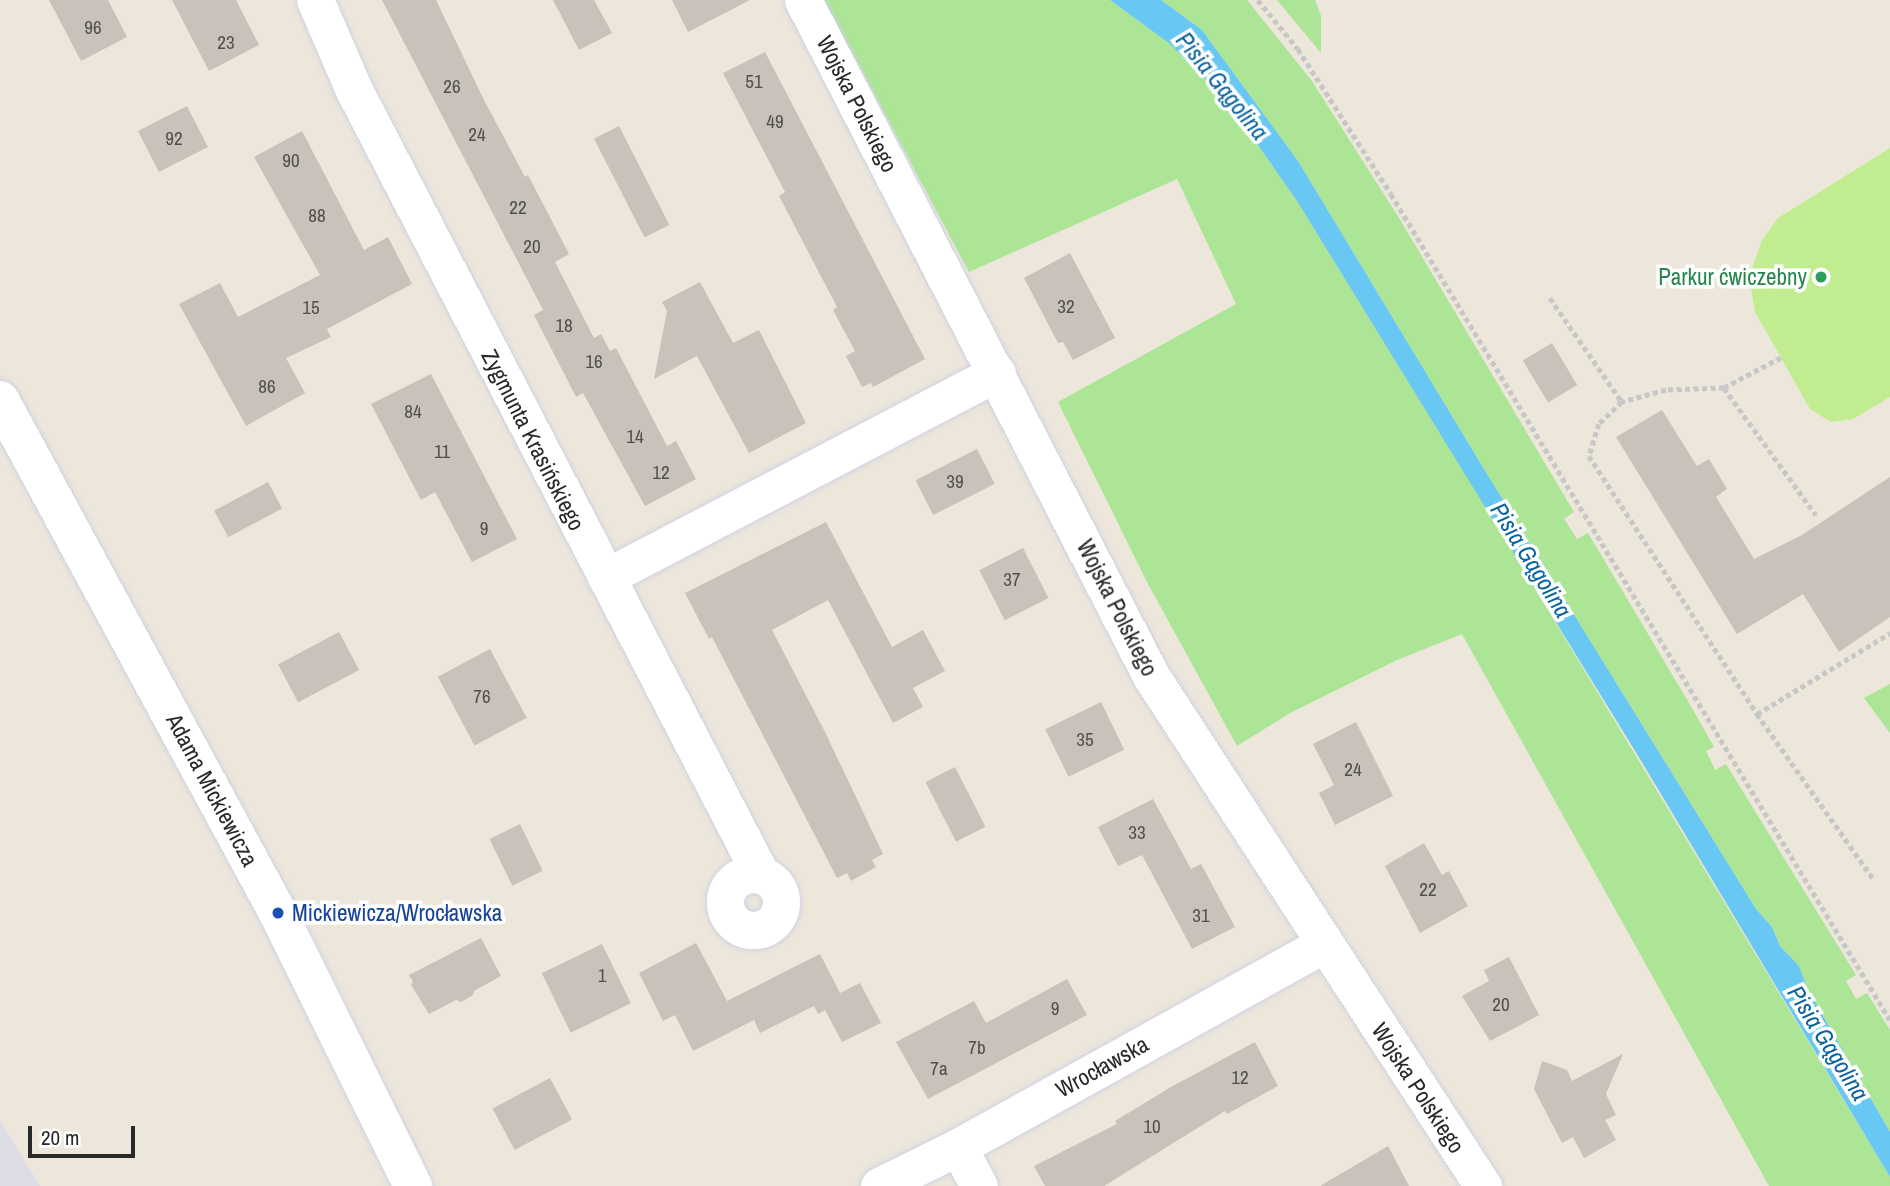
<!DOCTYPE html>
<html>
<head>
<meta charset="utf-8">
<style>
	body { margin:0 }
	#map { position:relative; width:1890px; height:1186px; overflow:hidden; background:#ece6db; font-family:"Archivo Narrow",sans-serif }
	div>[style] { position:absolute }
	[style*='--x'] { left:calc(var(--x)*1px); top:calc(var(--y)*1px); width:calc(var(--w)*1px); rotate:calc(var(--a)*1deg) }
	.industrial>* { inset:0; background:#dedce4 }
	.green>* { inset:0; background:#ace595 }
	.pitch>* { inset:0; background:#c1ed90 }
	.water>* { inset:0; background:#69c7f3 }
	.building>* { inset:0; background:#c8c2ba; transform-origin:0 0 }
	.path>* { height:4.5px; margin-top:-2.25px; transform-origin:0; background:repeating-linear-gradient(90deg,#c7c7c7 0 5px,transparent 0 8.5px) }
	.roads { filter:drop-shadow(0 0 2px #d0d2e3) drop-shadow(0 0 2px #d0d2e3) }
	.minor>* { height:37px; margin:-18.5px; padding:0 18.5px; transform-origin:18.5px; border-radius:18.5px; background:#fff }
	.minor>.ring { margin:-18.5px; padding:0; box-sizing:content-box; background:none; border:37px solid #fff; border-radius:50% }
	.tertiary>* { height:38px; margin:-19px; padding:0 19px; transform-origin:19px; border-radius:19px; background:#fff }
	.dots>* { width:19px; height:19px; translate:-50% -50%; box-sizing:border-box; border:4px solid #fff; border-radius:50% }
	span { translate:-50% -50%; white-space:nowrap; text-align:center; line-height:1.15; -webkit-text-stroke:7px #fff; paint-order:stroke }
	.number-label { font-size:19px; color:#514f4d }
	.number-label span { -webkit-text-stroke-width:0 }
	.street-label { font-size:23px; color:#292929 }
	.leisure-label { font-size:23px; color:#27864d }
	.right { translate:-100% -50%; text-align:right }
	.transit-label { font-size:23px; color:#164399 }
	.left { translate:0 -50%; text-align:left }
	.water-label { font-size:24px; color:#08639f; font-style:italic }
	.scale { position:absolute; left:28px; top:1126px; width:107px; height:32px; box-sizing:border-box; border:4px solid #292929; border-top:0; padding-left:9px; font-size:21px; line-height:24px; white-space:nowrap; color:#292929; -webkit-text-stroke:5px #fff; paint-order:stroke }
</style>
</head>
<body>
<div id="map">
	<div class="industrial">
		<i style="clip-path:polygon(0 1120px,40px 1186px,0 1186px)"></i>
	</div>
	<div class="green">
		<i style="clip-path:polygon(824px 0,1110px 0,1170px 44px,1229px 104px,1297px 201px,1479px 496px,1890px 1177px,1890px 1186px,1769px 1186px,1462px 634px,1397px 660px,1290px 713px,1237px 746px,1147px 582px,1058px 402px,1236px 304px,1177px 179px,969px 272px)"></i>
		<i style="clip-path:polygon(1161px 0,1247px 0,1312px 81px,1399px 218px,1574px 512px,1564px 519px,1577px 539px,1588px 533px,1692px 708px,1714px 747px,1706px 751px,1715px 770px,1726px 764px,1856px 975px,1846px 981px,1856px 999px,1867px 993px,1890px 1030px,1890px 1132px,1808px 990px,1799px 966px,1780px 946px,1772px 927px,1756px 909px,1487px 474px,1298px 161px,1202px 30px)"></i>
		<i style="clip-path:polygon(1277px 0,1315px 0,1321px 16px,1321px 53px)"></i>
		<i style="clip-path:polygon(1890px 684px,1890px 733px,1864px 698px)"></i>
	</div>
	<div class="pitch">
		<i style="clip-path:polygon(1890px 148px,1890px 397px,1853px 419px,1831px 422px,1810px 409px,1755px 312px,1751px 288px,1753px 266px,1762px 240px,1778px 218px)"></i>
	</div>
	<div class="water">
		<i style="clip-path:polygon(1110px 0,1161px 0,1202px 30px,1298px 161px,1487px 474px,1756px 909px,1772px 927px,1780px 946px,1799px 966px,1808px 990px,1890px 1132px,1890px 1177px,1640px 759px,1297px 201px,1229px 104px,1170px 44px)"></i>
	</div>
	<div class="building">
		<i style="clip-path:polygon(49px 0,108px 0,127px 37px,81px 61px)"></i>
		<i style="clip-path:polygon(172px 0,236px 0,259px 45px,209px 71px)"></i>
		<i style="clip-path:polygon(382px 0,436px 0,484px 100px,525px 177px,528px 175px,569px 254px,555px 262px,594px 338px,601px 334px,610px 351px,616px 348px,667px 446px,676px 441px,696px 479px,645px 506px,583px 393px,576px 397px,534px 315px,543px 310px)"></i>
		<i style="clip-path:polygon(553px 0,594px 0,612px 33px,579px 50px)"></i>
		<i style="clip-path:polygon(672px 0,750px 0,688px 32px)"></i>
		<i style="clip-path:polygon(765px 52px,925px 359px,873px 387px,871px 383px,862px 387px,846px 356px,855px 351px,833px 310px,837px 307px,779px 196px,785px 192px,723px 73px)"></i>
		<i style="left:187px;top:106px;width:46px;height:55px;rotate:63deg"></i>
		<i style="left:619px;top:126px;width:111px;height:28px;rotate:63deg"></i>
		<i style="clip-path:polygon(302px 131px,364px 250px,388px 237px,412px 284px,327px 329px,331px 337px,286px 358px,305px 393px,246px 426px,179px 304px,220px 283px,238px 317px,320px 275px,254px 157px)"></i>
		<i style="clip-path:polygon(1070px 253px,1115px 338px,1073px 360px,1063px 342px,1058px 343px,1024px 278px)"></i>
		<i style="clip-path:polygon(700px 282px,733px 343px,759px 330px,806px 423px,749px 453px,697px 356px,654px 379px,667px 311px,662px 302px)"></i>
		<i style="left:1552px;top:343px;width:49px;height:34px;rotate:59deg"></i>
		<i style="clip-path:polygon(431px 374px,517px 539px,472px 562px,435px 492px,421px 500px,371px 404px)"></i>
		<i style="clip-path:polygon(1662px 410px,1697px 466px,1709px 459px,1727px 489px,1716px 497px,1754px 559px,1802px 535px,1890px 477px,1890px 617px,1839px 652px,1803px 594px,1737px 634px,1616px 437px)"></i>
		<i style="left:977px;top:449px;width:39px;height:69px;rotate:63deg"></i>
		<i style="left:268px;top:482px;width:30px;height:61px;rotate:62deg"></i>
		<i style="clip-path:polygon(826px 522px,892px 647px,923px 630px,945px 671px,913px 688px,923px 707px,893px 723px,828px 600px,772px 630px,825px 732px,883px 854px,872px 860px,876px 867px,851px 881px,847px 873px,837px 878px,712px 637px,709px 639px,685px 593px)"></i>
		<i style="left:1023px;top:548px;width:56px;height:49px;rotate:63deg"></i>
		<i style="left:339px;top:632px;width:43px;height:69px;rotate:62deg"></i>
		<i style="left:490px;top:649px;width:78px;height:59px;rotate:62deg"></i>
		<i style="left:1101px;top:702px;width:53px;height:62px;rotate:64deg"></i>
		<i style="clip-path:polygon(1356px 722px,1393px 796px,1335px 825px,1319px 793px,1334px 785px,1313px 744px)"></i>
		<i style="left:955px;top:767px;width:67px;height:33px;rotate:63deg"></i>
		<i style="clip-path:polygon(1153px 799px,1191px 869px,1201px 864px,1235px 927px,1192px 949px,1142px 855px,1118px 866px,1098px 827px)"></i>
		<i style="left:520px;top:824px;width:52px;height:34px;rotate:64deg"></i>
		<i style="clip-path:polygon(1424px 843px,1442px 875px,1449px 871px,1468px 906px,1420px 933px,1385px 866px)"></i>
		<i style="clip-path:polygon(481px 938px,501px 976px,474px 991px,473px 995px,461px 1002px,456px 1000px,429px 1014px,411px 985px,413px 982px,409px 975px)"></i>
		<i style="clip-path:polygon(696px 943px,727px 1001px,820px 954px,840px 993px,860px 983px,881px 1023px,842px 1042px,825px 1010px,818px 1014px,814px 1006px,760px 1033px,754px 1020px,693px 1051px,675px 1015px,663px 1021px,639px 973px)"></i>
		<i style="left:602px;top:944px;width:66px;height:67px;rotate:64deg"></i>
		<i style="clip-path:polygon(1509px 957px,1539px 1015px,1490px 1041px,1462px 996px,1489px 981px,1484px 970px)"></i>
		<i style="clip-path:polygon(1067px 979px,1087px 1015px,928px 1099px,896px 1042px,974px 1001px,986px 1023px)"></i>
		<i style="clip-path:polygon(1255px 1042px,1278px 1086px,1227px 1114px,1225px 1111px,1104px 1186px,1045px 1186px,1034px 1166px,1117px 1124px,1115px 1121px,1171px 1087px)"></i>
		<i style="clip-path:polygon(1623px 1054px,1606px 1094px,1616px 1115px,1605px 1120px,1616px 1140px,1584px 1158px,1573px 1137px,1562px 1143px,1534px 1089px,1542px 1061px,1567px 1070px,1572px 1081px)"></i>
		<i style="left:550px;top:1078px;width:47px;height:65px;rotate:62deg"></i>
		<i style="clip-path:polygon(1388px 1146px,1409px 1186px,1320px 1186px)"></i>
	</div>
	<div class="path">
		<i style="--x:1258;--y:0;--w:63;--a:50.8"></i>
		<i style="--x:1298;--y:49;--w:172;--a:57.3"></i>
		<i style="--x:1391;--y:194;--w:965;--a:58.86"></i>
		<i style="--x:1550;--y:298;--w:126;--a:55.3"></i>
		<i style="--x:1781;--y:358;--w:64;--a:152.2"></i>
		<i style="--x:1724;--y:388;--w:58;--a:178"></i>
		<i style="--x:1666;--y:390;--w:46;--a:164.7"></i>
		<i style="--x:1622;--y:402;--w:32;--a:136"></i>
		<i style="--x:1599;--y:424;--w:34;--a:107"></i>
		<i style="--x:1589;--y:456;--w:308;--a:56.9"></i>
		<i style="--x:1757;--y:714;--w:203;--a:54.8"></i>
		<i style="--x:1724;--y:388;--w:157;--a:54.1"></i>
		<i style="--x:1757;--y:714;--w:156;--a:-31.3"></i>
	</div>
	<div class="roads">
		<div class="minor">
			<i style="--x:315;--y:0;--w:98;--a:66.6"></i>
			<i style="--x:354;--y:90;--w:884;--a:62.59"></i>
			<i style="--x:803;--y:0;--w:760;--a:62.76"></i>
			<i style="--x:1151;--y:676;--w:609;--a:56.94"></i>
			<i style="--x:606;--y:577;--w:441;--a:-27.6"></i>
			<i class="ring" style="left:725px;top:874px;width:19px;height:19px"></i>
			<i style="--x:958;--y:1147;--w:44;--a:61.7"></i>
			<i style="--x:879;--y:1186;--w:88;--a:-26.3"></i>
			<i style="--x:958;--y:1147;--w:419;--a:-29"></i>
		</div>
		<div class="tertiary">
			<i style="--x:0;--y:400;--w:583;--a:61.55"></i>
			<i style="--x:278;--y:913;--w:305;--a:63.7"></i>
		</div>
	</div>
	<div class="dots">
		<i style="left:1821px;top:277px;background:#2e9e5b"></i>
		<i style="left:278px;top:913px;background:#1a4fb4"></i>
	</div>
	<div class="number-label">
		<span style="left:93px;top:28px">96</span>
		<span style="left:226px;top:43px">23</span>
		<span style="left:754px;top:82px">51</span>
		<span style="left:452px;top:87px">26</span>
		<span style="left:775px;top:122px">49</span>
		<span style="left:477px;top:135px">24</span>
		<span style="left:174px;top:139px">92</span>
		<span style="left:291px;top:161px">90</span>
		<span style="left:518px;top:208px">22</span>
		<span style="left:317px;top:216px">88</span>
		<span style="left:532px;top:247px">20</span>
		<span style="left:1066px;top:307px">32</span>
		<span style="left:311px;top:308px">15</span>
		<span style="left:564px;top:326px">18</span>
		<span style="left:594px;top:362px">16</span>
		<span style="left:267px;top:387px">86</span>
		<span style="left:413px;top:412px">84</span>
		<span style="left:635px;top:437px">14</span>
		<span style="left:442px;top:452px">11</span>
		<span style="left:661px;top:473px">12</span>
		<span style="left:955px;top:482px">39</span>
		<span style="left:484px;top:529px">9</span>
		<span style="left:1012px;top:580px">37</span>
		<span style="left:482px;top:697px">76</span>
		<span style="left:1085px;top:740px">35</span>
		<span style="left:1353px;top:770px">24</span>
		<span style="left:1137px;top:833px">33</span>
		<span style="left:1428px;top:890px">22</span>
		<span style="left:1201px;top:916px">31</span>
		<span style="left:602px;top:976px">1</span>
		<span style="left:1501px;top:1005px">20</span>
		<span style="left:1055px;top:1009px">9</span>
		<span style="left:977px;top:1048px">7b</span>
		<span style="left:939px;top:1069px">7a</span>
		<span style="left:1240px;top:1078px">12</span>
		<span style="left:1152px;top:1127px">10</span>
	</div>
	<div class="street-label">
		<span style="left:857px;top:104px;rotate:63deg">Wojska Polskiego</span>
		<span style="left:533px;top:440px;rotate:63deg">Zygmunta Krasińskiego</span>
		<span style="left:1117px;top:608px;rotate:63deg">Wojska Polskiego</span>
		<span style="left:212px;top:790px;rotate:62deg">Adama Mickiewicza</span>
		<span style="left:1102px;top:1067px;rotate:-29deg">Wrocławska</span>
		<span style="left:1418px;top:1088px;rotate:57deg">Wojska Polskiego</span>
	</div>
	<div class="leisure-label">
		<span class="right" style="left:1807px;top:277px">Parkur ćwiczebny</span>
	</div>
	<div class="transit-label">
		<span class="left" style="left:292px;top:913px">Mickiewicza/Wrocławska</span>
	</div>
	<div class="water-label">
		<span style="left:1222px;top:86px;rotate:51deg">Pisia Gągolina</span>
		<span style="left:1531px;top:560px;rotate:58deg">Pisia Gągolina</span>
		<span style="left:1828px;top:1043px;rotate:58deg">Pisia Gągolina</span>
	</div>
	<div class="scale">20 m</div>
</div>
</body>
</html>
